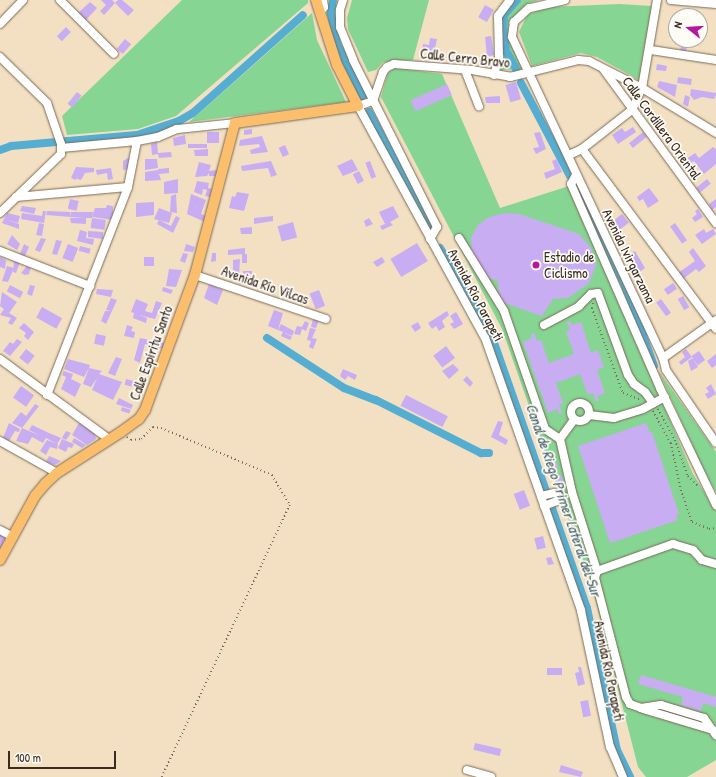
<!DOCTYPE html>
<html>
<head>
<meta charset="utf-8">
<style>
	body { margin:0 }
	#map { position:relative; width:716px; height:777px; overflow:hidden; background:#f3e0c2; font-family:"Patrick Hand",sans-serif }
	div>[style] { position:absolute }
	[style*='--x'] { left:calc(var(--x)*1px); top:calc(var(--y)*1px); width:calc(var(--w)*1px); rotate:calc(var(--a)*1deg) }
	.green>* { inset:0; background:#86d593 }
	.canal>* { height:8px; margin:-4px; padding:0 4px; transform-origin:4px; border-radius:4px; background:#55aed2 }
	.building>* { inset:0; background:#c9adf2; transform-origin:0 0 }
	.path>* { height:1.5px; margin-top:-0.75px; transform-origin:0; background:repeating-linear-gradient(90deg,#7b6a57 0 1px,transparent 0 4px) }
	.roads { filter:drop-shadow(0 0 1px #7b6a57) drop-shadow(0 0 1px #7b6a57) }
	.minor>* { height:8px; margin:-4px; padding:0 4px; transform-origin:4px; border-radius:4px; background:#fff }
	.minor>.ring { margin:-4px; padding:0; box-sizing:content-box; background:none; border:8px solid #fff; border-radius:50% }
	.major>* { height:10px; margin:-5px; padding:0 5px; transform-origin:5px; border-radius:5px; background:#fabe6d }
	.dots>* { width:11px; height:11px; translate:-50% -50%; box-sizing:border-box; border:2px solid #fdfcf7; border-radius:50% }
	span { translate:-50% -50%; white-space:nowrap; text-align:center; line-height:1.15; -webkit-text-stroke:3.5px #fdfcf7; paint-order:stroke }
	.street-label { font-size:14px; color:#3b2a1e }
	.poi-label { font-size:14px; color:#3b2a1e }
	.left { translate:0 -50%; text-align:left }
	.water-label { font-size:15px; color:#455f66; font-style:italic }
	.north { position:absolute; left:668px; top:8px; width:40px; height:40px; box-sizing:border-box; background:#fdfcf7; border:1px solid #afa8a0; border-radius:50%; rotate:287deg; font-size:11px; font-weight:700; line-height:16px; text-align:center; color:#3b2a1e }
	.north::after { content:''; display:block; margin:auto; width:14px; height:18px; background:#b5179e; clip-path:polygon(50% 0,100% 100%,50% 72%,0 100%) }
	.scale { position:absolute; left:8px; top:751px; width:108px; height:18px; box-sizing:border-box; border:2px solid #3b2a1e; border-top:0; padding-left:5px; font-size:12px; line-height:14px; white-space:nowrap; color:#3b2a1e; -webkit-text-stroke:3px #fdfcf7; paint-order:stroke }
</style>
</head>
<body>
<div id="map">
	<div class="green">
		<i style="clip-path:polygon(182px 0,308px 0,308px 3px,176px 116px,138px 129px,67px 135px,62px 116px)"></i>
		<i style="clip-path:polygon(352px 0,429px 0,413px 60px,383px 62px,376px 70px,368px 72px,348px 29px,347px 18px)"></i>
		<i style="clip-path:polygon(522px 0,539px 0,529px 3px,513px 18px,509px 27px,525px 69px,501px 70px,502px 19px)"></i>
		<i style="clip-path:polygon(619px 4px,652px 6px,639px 80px,597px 57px,581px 53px,532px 66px,519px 32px,527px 15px,548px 7px)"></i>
		<i style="clip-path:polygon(312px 13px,317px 40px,346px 102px,189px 122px)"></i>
		<i style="clip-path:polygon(395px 68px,442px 74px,500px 208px,569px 186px,693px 474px,716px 511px,716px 760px,687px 777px,646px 777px,638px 767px,591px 583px,502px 329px,381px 97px,388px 73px)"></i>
		<i style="clip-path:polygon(658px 370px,716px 452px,716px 492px,703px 469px)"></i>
	</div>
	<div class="canal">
		<i style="--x:333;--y:0;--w:13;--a:99"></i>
		<i style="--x:331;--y:13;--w:32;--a:79"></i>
		<i style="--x:337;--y:44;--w:58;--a:63.4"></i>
		<i style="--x:516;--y:69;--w:21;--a:-119"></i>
		<i style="--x:506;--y:51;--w:24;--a:-97"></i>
		<i style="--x:503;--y:27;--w:12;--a:-85"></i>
		<i style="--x:504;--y:15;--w:20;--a:-49"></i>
		<i style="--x:521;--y:83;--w:105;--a:62.2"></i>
		<i style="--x:369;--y:112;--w:136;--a:62.3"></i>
		<i style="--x:0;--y:150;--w:12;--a:-20"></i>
		<i style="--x:11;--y:146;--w:126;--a:-5"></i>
		<i style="--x:137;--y:135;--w:44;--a:-18.4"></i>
		<i style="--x:179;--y:121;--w:16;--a:-30"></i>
		<i style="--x:193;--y:113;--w:147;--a:-41.7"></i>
		<i style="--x:577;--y:189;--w:105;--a:63.4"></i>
		<i style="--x:624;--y:283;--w:88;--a:70.1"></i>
		<i style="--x:440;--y:248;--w:100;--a:59.3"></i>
		<i style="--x:491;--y:334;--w:290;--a:70.7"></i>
		<i style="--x:587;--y:608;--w:145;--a:78.1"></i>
		<i style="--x:617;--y:750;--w:30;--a:64"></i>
		<i style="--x:267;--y:338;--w:92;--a:33"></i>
		<i style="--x:344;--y:388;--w:34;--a:21"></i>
		<i style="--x:376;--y:400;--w:118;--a:26.8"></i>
		<i style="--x:481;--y:453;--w:8;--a:0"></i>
	</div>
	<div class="building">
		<i style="clip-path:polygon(101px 0,112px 0,115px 3px,104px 15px,100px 11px,106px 5px)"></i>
		<i style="clip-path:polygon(118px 0,122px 0,134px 10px,128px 16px,115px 3px)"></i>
		<i style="clip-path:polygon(90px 2px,97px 8px,86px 20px,78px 13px)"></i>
		<i style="left:485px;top:5px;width:10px;height:14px;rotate:29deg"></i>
		<i style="left:66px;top:27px;width:7px;height:13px;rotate:45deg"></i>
		<i style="clip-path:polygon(491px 36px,494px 55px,487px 57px,485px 37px)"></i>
		<i style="clip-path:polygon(430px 38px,437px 39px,434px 53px,422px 51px,423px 44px,429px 45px)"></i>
		<i style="left:125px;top:39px;width:8px;height:13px;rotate:40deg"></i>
		<i style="clip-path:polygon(682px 42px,687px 43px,686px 52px,680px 51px)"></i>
		<i style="clip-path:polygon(657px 64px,667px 66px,666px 71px,656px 70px)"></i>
		<i style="left:678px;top:77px;width:14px;height:6px;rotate:8deg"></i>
		<i style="clip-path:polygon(659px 81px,677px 85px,675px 97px,657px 87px)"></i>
		<i style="left:516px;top:82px;width:18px;height:11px;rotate:74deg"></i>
		<i style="left:447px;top:84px;width:12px;height:40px;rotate:66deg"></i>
		<i style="clip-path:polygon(691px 89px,716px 93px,716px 95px,714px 99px,702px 97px,703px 93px,702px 97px,694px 100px,690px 95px)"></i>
		<i style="left:77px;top:92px;width:6px;height:15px;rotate:39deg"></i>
		<i style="clip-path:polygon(685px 95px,690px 97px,688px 107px,683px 104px)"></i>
		<i style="clip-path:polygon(500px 96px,500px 103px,486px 103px,485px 97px)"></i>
		<i style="clip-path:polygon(633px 127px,636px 132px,618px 144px,612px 135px,622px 128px,625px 132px)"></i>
		<i style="clip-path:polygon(252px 129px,252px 134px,244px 135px,244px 130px)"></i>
		<i style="left:219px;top:132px;width:11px;height:12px;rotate:90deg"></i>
		<i style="clip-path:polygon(540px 132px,546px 149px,536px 154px,533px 148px,539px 147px,534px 133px)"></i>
		<i style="left:643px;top:132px;width:6px;height:18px;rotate:51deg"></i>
		<i style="clip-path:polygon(185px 135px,186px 144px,174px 146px,173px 138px)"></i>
		<i style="clip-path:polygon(262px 136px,268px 152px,251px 154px,250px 150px,260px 147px,259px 144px,239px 146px,240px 140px)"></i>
		<i style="clip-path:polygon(157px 142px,158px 153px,171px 152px,172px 157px,159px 158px,158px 154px,152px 155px,151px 144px)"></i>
		<i style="left:207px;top:144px;width:4px;height:19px;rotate:90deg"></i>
		<i style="left:285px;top:145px;width:10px;height:7px;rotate:66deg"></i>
		<i style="clip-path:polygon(713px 147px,716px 149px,716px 164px,704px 174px,694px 161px,689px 165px,685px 160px,695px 153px,699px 158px)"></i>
		<i style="clip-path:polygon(208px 149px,208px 156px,195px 156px,194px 150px)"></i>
		<i style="clip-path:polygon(128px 158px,133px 158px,131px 169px,123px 170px,123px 161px)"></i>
		<i style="clip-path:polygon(145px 159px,157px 159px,158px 168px,145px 170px)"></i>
		<i style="clip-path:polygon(352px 159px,358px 170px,343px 176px,337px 166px)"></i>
		<i style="clip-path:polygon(557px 159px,562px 172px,546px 179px,544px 173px,555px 169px,552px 161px)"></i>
		<i style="clip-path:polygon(271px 161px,277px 175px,271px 177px,268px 168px,242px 171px,241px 166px)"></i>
		<i style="left:370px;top:161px;width:17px;height:5px;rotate:69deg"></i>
		<i style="clip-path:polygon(199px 162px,211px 165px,209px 171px,218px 170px,217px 176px,209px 176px,209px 173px,207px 176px,195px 177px)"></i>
		<i style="clip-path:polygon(76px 167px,94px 168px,94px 172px,85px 173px,81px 180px,77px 179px,78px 175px,76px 180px,71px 178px)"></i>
		<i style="clip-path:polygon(111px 168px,113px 179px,108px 180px,107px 173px,97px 175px,96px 170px)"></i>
		<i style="clip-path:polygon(169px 168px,169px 173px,159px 174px,161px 180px,145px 181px,145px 172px,158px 170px,159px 174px,158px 169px)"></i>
		<i style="left:359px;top:171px;width:11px;height:7px;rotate:63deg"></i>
		<i style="clip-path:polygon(178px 179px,178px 193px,164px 194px,164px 182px)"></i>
		<i style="left:707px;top:179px;width:6px;height:14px;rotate:51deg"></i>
		<i style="clip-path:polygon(197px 181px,209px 183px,208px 188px,212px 189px,210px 197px,205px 196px,207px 190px,203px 189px,202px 195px,194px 192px)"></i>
		<i style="clip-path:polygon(649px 188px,659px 201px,648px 208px,643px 199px,639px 201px,637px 197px)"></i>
		<i style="clip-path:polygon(237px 192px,249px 194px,244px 211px,229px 208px,232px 196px,235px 197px)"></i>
		<i style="clip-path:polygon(176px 194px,177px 213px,170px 212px,171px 196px)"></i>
		<i style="clip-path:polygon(191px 194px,206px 200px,201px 214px,206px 216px,205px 222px,187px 214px)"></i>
		<i style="left:70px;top:199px;width:9px;height:10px;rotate:13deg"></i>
		<i style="clip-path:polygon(716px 199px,716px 207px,712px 210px,709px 204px)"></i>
		<i style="clip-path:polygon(154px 202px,154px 215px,136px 217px,136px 203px)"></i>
		<i style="clip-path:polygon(107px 205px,113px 206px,113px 220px,92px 217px,95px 208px,106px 208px)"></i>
		<i style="clip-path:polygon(22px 206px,36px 208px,34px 214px,20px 211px)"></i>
		<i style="clip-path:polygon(393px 206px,399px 217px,390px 222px,393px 225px,382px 230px,380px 226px,385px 224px,379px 212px)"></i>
		<i style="clip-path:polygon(159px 208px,172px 213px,169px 223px,154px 219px)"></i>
		<i style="clip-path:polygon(698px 209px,703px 217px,695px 222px,692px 218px,697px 214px,695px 211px)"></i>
		<i style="clip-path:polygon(43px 211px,46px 211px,44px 223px,21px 219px,22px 213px,42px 216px)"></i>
		<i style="clip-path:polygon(47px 211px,70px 212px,71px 217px,46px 215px)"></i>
		<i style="clip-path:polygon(71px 212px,93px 212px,92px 218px,86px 218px,86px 224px,71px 223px,70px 218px,84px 218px,71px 217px)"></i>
		<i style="clip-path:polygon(7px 213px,20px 216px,18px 223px,7px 220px,19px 224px,19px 229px,2px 223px)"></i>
		<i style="clip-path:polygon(505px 213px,519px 214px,579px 234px,591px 248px,596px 265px,589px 283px,568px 298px,553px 299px,542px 316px,499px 301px,498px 281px,487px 277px,472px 257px,471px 237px,478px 225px,489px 217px)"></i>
		<i style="left:622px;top:214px;width:11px;height:17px;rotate:52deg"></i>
		<i style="clip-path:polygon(176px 216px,180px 218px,173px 233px,157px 224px,159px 220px,171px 226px)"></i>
		<i style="clip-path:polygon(273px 216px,273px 221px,254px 224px,254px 218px)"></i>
		<i style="left:92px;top:218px;width:14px;height:10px;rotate:8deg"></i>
		<i style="clip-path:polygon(369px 218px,373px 224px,366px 227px,364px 221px)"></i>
		<i style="left:293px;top:222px;width:16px;height:16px;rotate:75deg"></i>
		<i style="clip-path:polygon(39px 223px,44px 224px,42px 236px,36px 235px)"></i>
		<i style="left:675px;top:223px;width:21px;height:6px;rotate:55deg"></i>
		<i style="clip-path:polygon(252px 227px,252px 234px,241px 234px,240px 228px)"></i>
		<i style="clip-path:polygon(704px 229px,706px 233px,713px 229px,716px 234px,702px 244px,695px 235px)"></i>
		<i style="clip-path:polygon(80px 230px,87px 232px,86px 238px,94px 239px,93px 245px,77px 241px)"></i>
		<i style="clip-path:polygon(88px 231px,103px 232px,103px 239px,88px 237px)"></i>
		<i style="clip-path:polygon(12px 235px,20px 244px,17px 250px,7px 244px)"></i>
		<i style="clip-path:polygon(41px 238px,46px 239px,40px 252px,35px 250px)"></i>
		<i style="clip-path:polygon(56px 240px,62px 241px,57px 255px,52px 254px)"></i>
		<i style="left:417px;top:243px;width:21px;height:31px;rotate:59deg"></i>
		<i style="clip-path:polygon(24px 244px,29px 247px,25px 256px,20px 254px)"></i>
		<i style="left:68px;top:244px;width:11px;height:15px;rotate:22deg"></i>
		<i style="clip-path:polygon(186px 244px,195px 247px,193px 252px,184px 251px)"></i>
		<i style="left:80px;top:246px;width:11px;height:5px;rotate:15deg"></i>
		<i style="clip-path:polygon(245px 248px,245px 254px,228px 255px,228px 250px)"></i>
		<i style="clip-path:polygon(693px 248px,706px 266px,699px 272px,696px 269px,683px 279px,678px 273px,695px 261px,689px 252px)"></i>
		<i style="clip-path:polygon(635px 251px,645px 268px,634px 276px,630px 270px,636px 266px,632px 260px,628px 262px,625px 257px)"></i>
		<i style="clip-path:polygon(183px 253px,188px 254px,185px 263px,180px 261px)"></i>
		<i style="clip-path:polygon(212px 253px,216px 253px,216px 261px,211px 262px)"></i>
		<i style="left:247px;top:254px;width:9px;height:5px;rotate:90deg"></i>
		<i style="clip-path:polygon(0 257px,6px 260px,5px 269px,0 267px)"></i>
		<i style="left:144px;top:257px;width:10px;height:9px"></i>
		<i style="clip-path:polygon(382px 257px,385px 262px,377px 267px,373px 262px)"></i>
		<i style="clip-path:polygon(240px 259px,239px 276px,233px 277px,233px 260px)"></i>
		<i style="clip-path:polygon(14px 260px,20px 262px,16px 273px,13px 272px)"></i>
		<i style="clip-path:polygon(7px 266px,14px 268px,8px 282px,2px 281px)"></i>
		<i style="clip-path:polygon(27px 266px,31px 267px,29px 274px,25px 275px,21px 273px)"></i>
		<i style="clip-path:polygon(169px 269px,182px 270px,176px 287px,166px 286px)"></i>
		<i style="clip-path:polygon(243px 271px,252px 271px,252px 274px,248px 274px,249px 282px,239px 284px,238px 279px,244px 278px)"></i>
		<i style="left:673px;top:283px;width:7px;height:11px;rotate:56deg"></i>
		<i style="clip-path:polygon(209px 284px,223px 290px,217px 305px,204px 298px)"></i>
		<i style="left:10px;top:285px;width:15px;height:7px;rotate:28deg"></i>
		<i style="clip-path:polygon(30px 285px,35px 286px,32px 296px,27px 294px)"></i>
		<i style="clip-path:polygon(163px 287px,173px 290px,171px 294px,162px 291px)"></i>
		<i style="clip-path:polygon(97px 289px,113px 290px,111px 297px,96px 294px)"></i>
		<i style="left:319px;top:290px;width:17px;height:10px;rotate:69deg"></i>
		<i style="clip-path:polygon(2px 292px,17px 302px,9px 313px,17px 318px,12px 325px,8px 323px,11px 318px,0 315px,4px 309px,0 306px)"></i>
		<i style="left:683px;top:296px;width:13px;height:6px;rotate:61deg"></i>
		<i style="clip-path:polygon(111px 298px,117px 300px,106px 324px,101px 321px,105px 311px,111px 311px,106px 310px)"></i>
		<i style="clip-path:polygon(136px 299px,148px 304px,145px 311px,152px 313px,156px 301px,162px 303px,155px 319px,139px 315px,147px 318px,146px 323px,133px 318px,134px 313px,131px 312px)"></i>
		<i style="left:661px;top:299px;width:17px;height:6px;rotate:54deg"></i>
		<i style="left:42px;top:307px;width:23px;height:12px;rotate:29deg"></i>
		<i style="clip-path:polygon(274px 310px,283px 313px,278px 330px,281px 324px,294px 331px,292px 336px,283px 332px,292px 337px,290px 340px,281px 336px,283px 332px,268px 326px)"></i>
		<i style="clip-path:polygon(447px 311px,449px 315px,442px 321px,445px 327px,439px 331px,436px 326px,432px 329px,428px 323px)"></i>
		<i style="clip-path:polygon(456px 312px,463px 324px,454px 329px,450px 324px,454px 322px,450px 316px)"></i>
		<i style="clip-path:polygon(313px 319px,319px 320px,316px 328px,311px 327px)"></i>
		<i style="clip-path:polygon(305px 321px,309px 323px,306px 331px,302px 329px,300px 335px,294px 334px,297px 326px,302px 327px)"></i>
		<i style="clip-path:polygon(570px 321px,572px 325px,581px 322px,591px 353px,598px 350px,604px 367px,597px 370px,605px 393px,597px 396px,599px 400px,596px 402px,593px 393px,588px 395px,580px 374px,556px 383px,563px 403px,559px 405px,562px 413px,559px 414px,557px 409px,548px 413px,523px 342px,532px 338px,531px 334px,534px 333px,537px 341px,541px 340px,549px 363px,574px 354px,566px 332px,570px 330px,567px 322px)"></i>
		<i style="clip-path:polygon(418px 322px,421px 328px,415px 332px,411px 326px)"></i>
		<i style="clip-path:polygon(24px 323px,34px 332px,28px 340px,24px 336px,26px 333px,19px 328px)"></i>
		<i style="clip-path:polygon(127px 325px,133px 327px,131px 331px,135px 332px,134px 338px,124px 336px)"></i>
		<i style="clip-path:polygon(310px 328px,316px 329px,312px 338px,317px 339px,313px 349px,309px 347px,311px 341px,307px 340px)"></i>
		<i style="left:96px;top:334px;width:10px;height:10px;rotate:11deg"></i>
		<i style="clip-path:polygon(140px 338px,165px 343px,164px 349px,145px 344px,140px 363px,134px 360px)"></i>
		<i style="clip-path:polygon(17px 339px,22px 342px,10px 356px,3px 351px,10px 342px,13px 344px)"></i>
		<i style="left:446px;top:346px;width:15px;height:16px;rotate:53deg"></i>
		<i style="left:26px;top:349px;width:11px;height:11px;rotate:38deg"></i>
		<i style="clip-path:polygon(686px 349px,692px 357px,681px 365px,679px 362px,685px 357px,682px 352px)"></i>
		<i style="left:699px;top:351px;width:11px;height:9px;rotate:56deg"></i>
		<i style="clip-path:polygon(716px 354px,716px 365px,712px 368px,707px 361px)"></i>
		<i style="clip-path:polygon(116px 357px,122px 359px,115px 376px,108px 373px)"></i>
		<i style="clip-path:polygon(693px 358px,698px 367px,691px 371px,688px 361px)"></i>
		<i style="clip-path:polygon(68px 359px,90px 365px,89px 368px,102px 371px,99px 374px,122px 382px,113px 400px,92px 390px,97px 378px,91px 387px,83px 384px,89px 368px,84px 377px,64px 369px)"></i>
		<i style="clip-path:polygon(453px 364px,459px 370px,449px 379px,442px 371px)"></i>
		<i style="clip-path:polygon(343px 369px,357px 375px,355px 380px,348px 376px,345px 380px,340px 376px)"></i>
		<i style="clip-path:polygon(64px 371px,73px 374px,71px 379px,81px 384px,75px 397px,61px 389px,66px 377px,62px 375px)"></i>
		<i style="clip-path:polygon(467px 376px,473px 383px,470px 387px,463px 380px)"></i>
		<i style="left:126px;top:379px;width:12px;height:6px;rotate:14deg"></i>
		<i style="clip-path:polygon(711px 384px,716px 394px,708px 399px,705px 394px,709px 392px,706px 388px)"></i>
		<i style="left:21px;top:386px;width:16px;height:14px;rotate:35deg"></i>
		<i style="left:406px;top:395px;width:47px;height:12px;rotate:27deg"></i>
		<i style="clip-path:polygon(119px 398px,133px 405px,131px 409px,116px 404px)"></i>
		<i style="clip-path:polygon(35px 404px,39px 406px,22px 428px,12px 423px,21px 412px,26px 416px)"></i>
		<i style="left:122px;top:407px;width:9px;height:4px;rotate:18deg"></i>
		<i style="clip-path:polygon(498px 421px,503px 422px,499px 435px,508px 440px,506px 445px,491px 437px)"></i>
		<i style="clip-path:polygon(9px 423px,20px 429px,19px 432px,15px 431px,9px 441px,3px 438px)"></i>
		<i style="clip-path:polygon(79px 423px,95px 433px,96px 439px,87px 445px,72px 435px)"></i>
		<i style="clip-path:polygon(646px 423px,650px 433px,652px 432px,679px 514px,676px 515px,678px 520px,610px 543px,578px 446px)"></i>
		<i style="clip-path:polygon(32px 425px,49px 433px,61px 438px,57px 444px,46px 438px,43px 443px,32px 437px,28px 444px,16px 441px,22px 428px,41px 436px,29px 430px)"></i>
		<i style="clip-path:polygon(66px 431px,71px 433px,66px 440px,62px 438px)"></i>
		<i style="clip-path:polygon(74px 438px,86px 445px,82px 448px,72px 442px)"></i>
		<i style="clip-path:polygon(62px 439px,74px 444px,72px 448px,68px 447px,66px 452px,58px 448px)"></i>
		<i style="clip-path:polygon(47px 440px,58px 444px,57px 449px,50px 447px,46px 455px,40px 451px)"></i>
		<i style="clip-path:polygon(49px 456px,61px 461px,55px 465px,46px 462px)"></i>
		<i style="clip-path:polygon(556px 462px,558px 468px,553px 471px,550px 464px)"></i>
		<i style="left:561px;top:475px;width:13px;height:6px;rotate:72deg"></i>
		<i style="left:524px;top:490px;width:17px;height:11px;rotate:69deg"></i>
		<i style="clip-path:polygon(0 533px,7px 536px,0 549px)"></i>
		<i style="left:543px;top:536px;width:12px;height:9px;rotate:76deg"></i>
		<i style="clip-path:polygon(551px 557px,554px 564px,548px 565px,546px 558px)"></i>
		<i style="clip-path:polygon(578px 667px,581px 667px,585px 684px,578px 686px,575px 673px,579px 672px)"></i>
		<i style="left:562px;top:668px;width:7px;height:15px;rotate:90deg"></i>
		<i style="clip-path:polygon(641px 675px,716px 697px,716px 707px,703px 703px,701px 711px,681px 705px,683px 697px,638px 684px)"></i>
		<i style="left:588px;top:700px;width:16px;height:8px;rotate:79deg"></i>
		<i style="left:475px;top:743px;width:27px;height:7px;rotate:13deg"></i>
		<i style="clip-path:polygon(561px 765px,583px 772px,581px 777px,559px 772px)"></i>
	</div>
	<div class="path">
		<i style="--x:593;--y:303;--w:5;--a:101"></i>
		<i style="--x:592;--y:308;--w:90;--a:70"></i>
		<i style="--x:623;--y:393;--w:19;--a:21"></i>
		<i style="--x:658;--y:409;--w:35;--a:61"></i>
		<i style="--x:675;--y:440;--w:38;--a:70"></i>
		<i style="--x:688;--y:476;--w:14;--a:45"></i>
		<i style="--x:653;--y:411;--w:37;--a:61"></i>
		<i style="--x:671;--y:443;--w:48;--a:78"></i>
		<i style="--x:681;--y:490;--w:34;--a:71"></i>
		<i style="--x:692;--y:522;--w:18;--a:22"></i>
		<i style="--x:709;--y:529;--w:7;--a:-8"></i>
		<i style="--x:127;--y:437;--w:5;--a:37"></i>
		<i style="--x:131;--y:440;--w:10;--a:-6"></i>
		<i style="--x:141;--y:439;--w:17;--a:-45"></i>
		<i style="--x:153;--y:427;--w:8;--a:7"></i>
		<i style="--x:161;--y:428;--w:121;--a:22.9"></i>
		<i style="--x:272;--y:475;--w:35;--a:59"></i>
		<i style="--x:290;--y:505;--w:301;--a:115.2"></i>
	</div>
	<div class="roads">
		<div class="minor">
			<i style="--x:60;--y:0;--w:76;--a:45"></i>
			<i style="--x:343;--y:0;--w:10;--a:107"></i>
			<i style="--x:340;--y:10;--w:17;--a:90"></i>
			<i style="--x:340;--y:27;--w:35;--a:68"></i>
			<i style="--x:353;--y:60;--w:187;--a:63.3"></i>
			<i style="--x:437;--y:227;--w:14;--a:120"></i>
			<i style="--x:565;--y:0;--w:37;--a:167"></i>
			<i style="--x:529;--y:8;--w:21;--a:137"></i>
			<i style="--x:514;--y:22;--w:15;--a:98"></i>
			<i style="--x:512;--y:37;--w:355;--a:64.8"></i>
			<i style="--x:663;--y:358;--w:12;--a:76"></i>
			<i style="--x:666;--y:370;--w:88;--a:55.6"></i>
			<i style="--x:671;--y:0;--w:45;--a:5.1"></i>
			<i style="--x:320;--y:13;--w:7;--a:-56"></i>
			<i style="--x:324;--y:7;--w:7;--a:-98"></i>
			<i style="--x:0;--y:24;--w:33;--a:-46"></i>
			<i style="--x:651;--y:50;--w:66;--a:8.7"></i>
			<i style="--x:0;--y:57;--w:66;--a:44.4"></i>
			<i style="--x:47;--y:103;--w:43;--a:71.1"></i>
			<i style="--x:61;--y:144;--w:10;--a:90"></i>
			<i style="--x:61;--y:154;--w:85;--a:136"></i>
			<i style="--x:465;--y:70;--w:39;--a:69"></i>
			<i style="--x:604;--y:70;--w:190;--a:53.8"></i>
			<i style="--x:494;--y:75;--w:19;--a:-74"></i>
			<i style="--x:499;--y:57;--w:41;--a:-91.4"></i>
			<i style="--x:498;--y:16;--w:20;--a:-53"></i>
			<i style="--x:61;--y:148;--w:76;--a:-5.3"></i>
			<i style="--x:137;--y:141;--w:21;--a:-11"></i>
			<i style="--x:158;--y:137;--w:21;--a:-23"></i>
			<i style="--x:177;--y:129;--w:58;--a:-5.9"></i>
			<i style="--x:582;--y:149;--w:224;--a:53.3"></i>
			<i style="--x:569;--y:155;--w:14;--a:-25"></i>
			<i style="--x:582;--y:149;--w:63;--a:-38"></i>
			<i style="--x:632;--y:110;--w:24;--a:-66"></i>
			<i style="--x:642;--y:88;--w:89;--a:-80.3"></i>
			<i style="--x:576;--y:175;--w:10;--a:119"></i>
			<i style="--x:571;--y:184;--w:223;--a:66.4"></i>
			<i style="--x:660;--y:388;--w:130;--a:64.4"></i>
			<i style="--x:16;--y:197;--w:112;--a:-5.1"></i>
			<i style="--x:459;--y:238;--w:86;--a:58.3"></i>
			<i style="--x:504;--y:311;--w:125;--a:70.8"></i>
			<i style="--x:545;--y:429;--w:18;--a:34"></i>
			<i style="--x:560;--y:439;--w:54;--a:77.2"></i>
			<i style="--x:572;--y:492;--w:83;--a:72.4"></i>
			<i style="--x:597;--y:571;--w:7;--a:106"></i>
			<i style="--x:595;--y:578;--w:123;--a:75.4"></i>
			<i style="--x:626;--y:697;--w:8;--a:60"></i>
			<i style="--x:630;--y:704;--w:12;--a:20"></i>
			<i style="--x:641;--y:708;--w:20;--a:-9"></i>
			<i style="--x:661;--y:705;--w:45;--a:16.8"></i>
			<i style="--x:704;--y:718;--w:21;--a:55"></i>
			<i style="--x:0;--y:251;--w:97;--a:21.3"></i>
			<i style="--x:195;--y:275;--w:138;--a:18.6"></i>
			<i style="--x:544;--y:325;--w:40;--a:-28"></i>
			<i style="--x:579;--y:306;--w:17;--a:-45"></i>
			<i style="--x:591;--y:294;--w:7;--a:-8"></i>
			<i style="--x:598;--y:293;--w:87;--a:69.9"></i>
			<i style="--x:628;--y:375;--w:11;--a:56"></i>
			<i style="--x:634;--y:384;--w:14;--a:36"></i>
			<i style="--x:645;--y:392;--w:14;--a:54"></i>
			<i style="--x:663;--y:358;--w:65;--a:-35.6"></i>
			<i style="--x:0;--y:359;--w:135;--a:36.3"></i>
			<i style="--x:47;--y:395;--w:223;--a:-68.7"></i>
			<i style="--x:128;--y:187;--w:47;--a:-78.9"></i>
			<i class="ring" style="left:571px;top:403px;width:10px;height:10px"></i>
			<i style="--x:589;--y:415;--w:25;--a:7"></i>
			<i style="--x:614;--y:418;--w:30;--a:-17"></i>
			<i style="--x:643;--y:409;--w:25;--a:-29"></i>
			<i style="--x:560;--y:439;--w:24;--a:-54"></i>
			<i style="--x:0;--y:441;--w:65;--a:29.3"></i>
			<i style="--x:541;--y:496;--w:13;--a:-13"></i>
			<i style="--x:554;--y:493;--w:9;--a:21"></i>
			<i style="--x:562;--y:496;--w:7;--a:135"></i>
			<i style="--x:557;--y:501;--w:14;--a:159"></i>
			<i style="--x:0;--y:530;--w:15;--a:28"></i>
			<i style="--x:597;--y:571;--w:81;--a:-19.6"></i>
			<i style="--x:673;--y:544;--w:21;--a:17"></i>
			<i style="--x:693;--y:550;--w:13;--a:48"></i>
			<i style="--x:702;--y:560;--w:15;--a:16"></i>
			<i style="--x:643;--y:709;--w:73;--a:16.7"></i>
			<i style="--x:467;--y:770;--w:25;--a:16"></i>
			<i style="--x:623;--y:777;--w:33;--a:-113"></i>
			<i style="--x:610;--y:747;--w:140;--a:-102"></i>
			<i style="--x:581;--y:610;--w:288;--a:-109.4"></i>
			<i style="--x:485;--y:338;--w:264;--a:-118.7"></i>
			<i style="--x:358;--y:106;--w:16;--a:-18"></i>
			<i style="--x:373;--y:101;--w:31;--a:-71"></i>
			<i style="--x:383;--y:72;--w:6;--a:-51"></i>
			<i style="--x:387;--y:67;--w:8;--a:-23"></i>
			<i style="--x:394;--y:64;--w:78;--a:4.4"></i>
			<i style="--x:472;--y:70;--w:39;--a:10"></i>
			<i style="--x:510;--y:77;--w:70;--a:-14"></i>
			<i style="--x:578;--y:60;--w:11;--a:5"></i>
			<i style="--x:589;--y:61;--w:59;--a:27"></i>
			<i style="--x:642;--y:88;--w:87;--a:31.3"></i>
		</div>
		<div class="major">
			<i style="--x:0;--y:560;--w:73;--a:-61.3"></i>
			<i style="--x:35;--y:496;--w:16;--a:-50"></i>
			<i style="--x:45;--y:484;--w:16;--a:-43"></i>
			<i style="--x:57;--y:473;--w:76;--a:-32.6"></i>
			<i style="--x:121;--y:432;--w:22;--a:-36"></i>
			<i style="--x:139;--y:419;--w:11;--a:-56"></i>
			<i style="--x:145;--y:410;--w:144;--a:-69.7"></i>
			<i style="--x:195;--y:275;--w:157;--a:-75.3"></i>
			<i style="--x:235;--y:123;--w:124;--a:-7.9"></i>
			<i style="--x:358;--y:106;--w:46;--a:-117.1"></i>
			<i style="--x:337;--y:65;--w:68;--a:-107.9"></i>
		</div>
	</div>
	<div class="dots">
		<i style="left:536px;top:265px;background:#b5179e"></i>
	</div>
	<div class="street-label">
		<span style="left:465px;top:58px;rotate:6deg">Calle Cerro Bravo</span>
		<span style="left:662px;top:128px;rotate:54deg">Calle Cordillera Oriental</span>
		<span style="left:629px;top:256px;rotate:64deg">Avenida Ivirgarzama</span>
		<span style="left:265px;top:285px;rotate:19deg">Avenida Río Vilcas</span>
		<span style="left:476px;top:295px;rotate:62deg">Avenida Río Parapeti</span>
		<span style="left:151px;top:353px;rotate:-70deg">Calle Espíritu Santo</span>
		<span style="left:609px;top:671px;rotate:78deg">Avenida Río Parapeti</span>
	</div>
	<div class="poi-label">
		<span class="left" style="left:544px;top:265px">Estadio de<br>Ciclismo</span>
	</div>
	<div class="water-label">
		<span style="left:564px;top:500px;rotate:71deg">Canal de Riego Primer Lateral del Sur</span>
	</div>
	<div class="north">N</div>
	<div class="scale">100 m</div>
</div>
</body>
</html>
